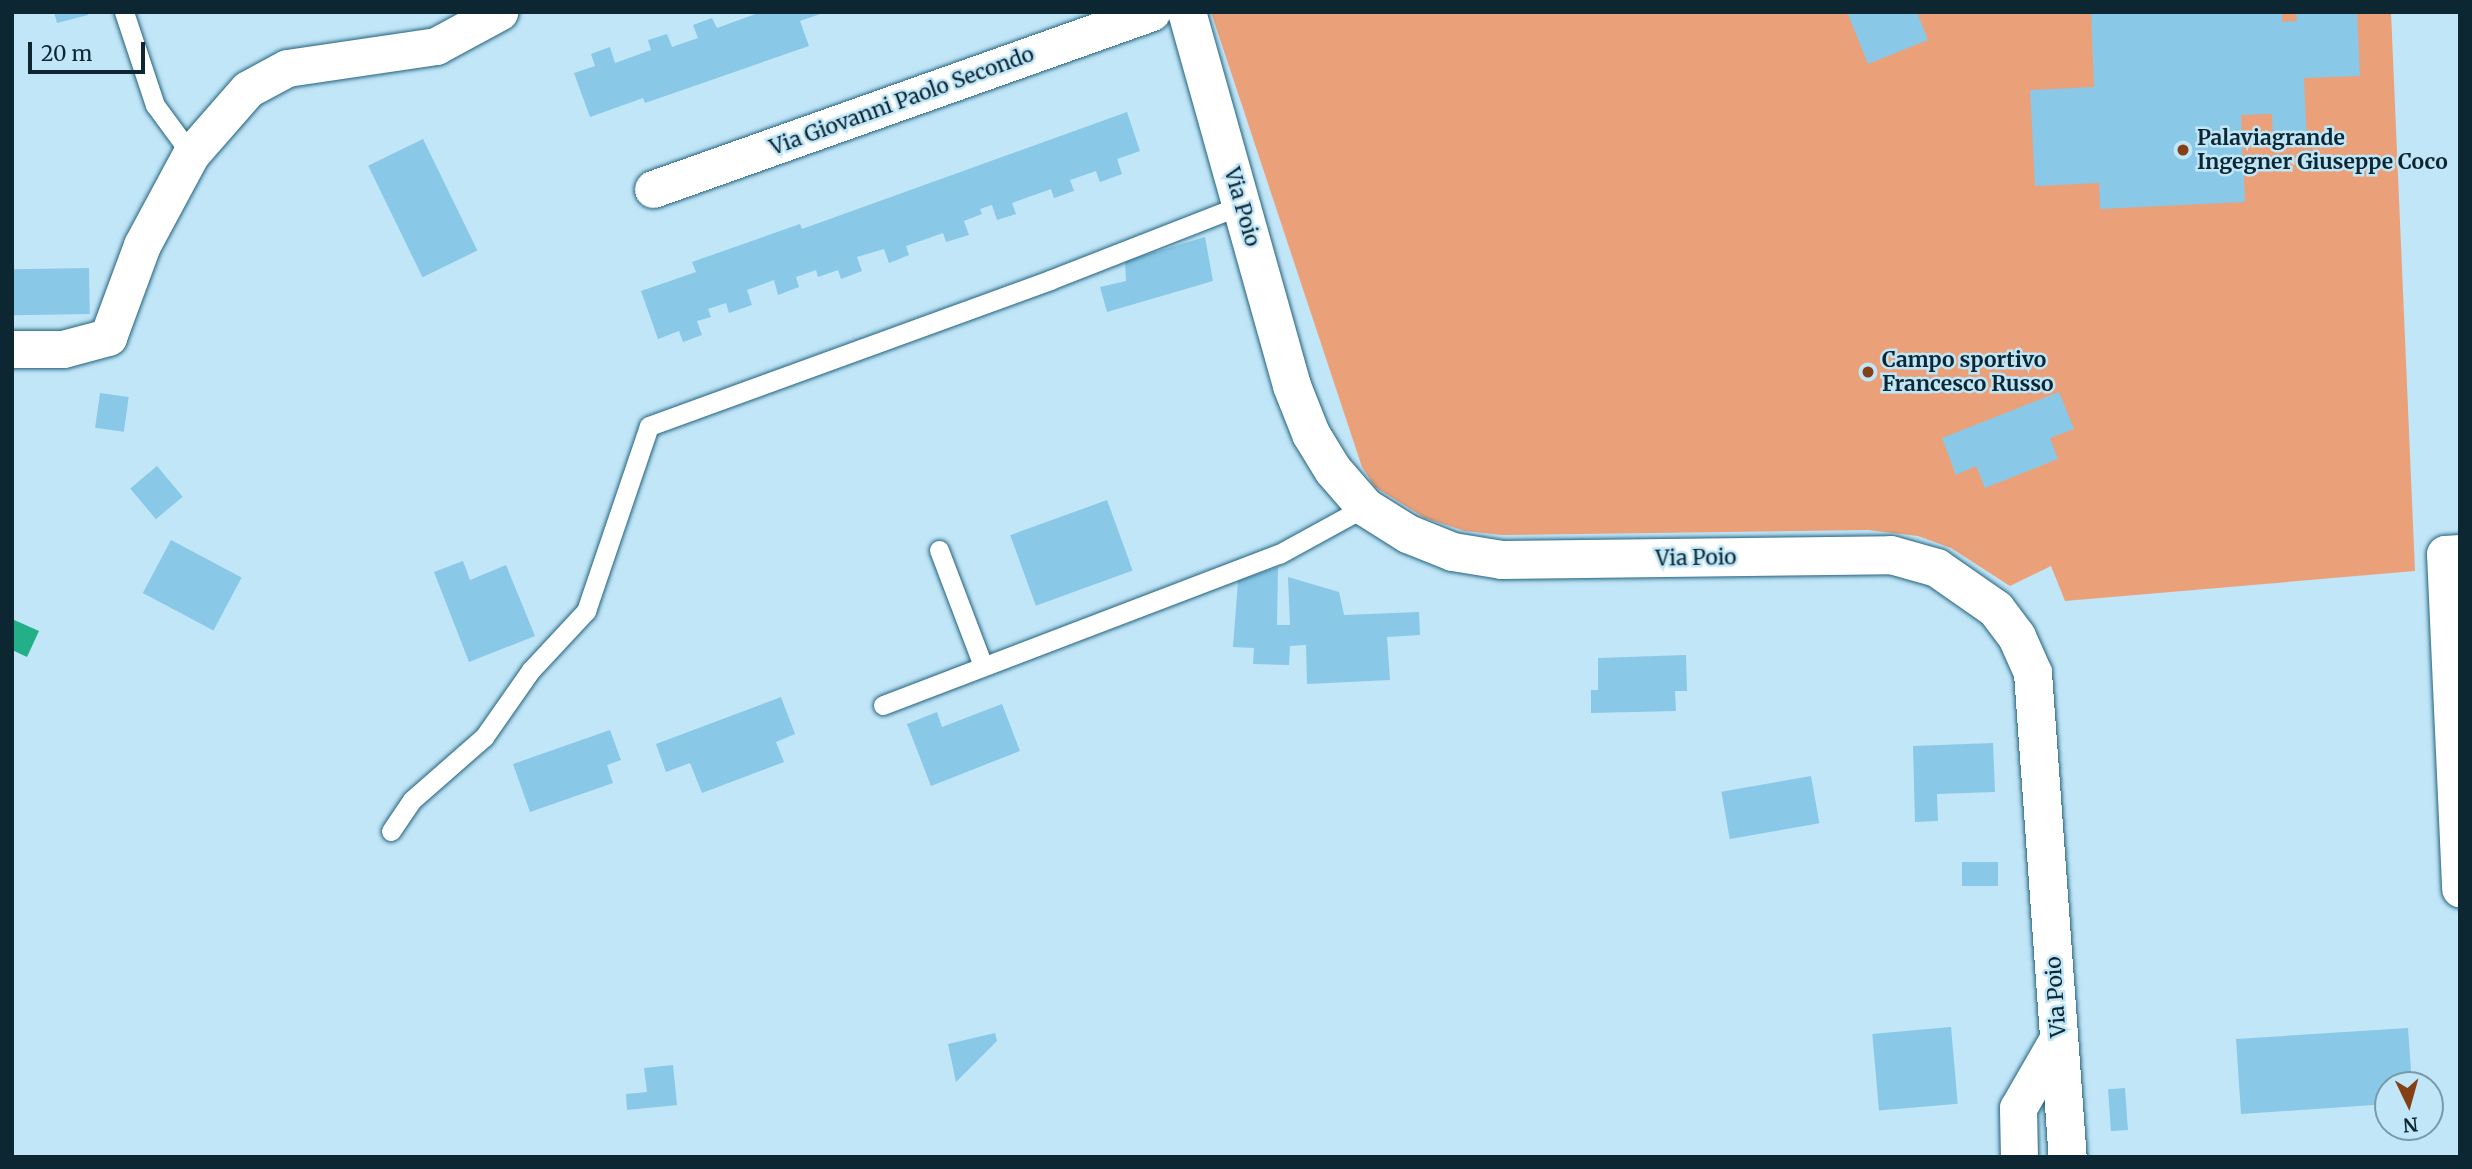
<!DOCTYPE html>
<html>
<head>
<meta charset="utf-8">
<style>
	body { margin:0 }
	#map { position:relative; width:2472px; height:1169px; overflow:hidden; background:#c1e6f8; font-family:Merriweather,serif }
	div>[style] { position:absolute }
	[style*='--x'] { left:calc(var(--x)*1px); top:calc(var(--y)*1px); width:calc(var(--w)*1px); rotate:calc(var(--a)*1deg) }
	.green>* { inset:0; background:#eaa17a }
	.water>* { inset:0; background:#23b089 }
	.building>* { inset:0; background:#89c8e6; transform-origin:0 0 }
	.roads { filter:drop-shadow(0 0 2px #22627d) drop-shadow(0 0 2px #22627d) }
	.service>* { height:19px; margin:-9.5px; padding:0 9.5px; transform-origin:9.5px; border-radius:9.5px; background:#fff }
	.minor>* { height:37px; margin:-18.5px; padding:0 18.5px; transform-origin:18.5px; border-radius:18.5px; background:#fff }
	.tertiary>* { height:38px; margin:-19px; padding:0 19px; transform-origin:19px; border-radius:19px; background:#fff }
	.dots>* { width:19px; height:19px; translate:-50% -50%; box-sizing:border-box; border:4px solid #c1e6f8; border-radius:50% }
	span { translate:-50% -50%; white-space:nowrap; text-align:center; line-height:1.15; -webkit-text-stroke:5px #c1e6f8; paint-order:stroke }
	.street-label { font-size:21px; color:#0c2732 }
	.poi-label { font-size:21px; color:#0c2732; font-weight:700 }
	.left { translate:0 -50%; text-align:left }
	.frame { position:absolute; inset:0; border:14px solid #0c2732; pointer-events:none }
	.north { position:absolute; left:2374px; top:1071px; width:70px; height:70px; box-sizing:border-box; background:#c1e6f8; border:2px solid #799aa9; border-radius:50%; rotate:175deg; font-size:19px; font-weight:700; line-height:28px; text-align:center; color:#0c2732 }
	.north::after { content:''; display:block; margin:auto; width:24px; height:32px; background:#854116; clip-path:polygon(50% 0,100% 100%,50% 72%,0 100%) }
	.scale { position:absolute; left:28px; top:42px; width:117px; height:32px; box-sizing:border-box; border:4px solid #0c2732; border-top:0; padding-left:9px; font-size:21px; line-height:24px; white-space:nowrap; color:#0c2732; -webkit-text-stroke:5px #c1e6f8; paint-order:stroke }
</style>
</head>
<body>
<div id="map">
	<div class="green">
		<i style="clip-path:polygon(1211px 12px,2391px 12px,2415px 571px,2065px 601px,2051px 566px,2010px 586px,1951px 548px,1918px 536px,1868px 530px,1502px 535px,1465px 531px,1425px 518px,1375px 487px,1362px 467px)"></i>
	</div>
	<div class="water">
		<i style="clip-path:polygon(12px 619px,39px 631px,27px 657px,12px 650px)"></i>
	</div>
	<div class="building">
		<i style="clip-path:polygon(54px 12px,87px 12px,88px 15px,57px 23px)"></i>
		<i style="clip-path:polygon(761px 12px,823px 13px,800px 21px,809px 46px,645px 103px,643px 98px,590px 117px,574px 73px,595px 66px,591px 54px,610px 47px,615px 63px,651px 50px,648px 40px,667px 34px,672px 47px,698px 38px,693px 25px,712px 18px,717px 28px)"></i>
		<i style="clip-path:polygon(1847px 12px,1917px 12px,1928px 40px,1868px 64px)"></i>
		<i style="clip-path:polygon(2091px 12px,2282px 12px,2282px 22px,2297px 21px,2296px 12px,2357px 12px,2360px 76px,2304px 78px,2307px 144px,2273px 146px,2272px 114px,2241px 115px,2245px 202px,2100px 209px,2099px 183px,2035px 186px,2030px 90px,2094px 87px)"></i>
		<i style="clip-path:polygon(1127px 112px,1140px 151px,1117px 159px,1122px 174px,1100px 182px,1096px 171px,1070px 180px,1074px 191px,1054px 198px,1051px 189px,1012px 203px,1016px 214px,997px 220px,992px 205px,980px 209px,982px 214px,964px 221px,969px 235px,946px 242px,943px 233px,906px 246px,909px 255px,889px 263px,884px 249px,857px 257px,862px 271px,841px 279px,838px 270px,818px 277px,816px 270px,796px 277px,799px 287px,778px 295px,774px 280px,747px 290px,752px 305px,729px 313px,726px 303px,708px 309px,711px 317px,697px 321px,702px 335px,683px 342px,679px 331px,658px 339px,641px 291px,696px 272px,692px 262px,800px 224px,802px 229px)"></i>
		<i style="left:423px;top:139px;width:124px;height:61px;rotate:64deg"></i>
		<i style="clip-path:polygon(1205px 237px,1213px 281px,1107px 312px,1100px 287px,1126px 281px,1125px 261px)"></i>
		<i style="left:89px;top:268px;width:46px;height:77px;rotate:89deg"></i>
		<i style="clip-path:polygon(2059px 392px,2074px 429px,2050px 438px,2058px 459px,1985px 488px,1976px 466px,1956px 475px,1942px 438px)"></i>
		<i style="left:100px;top:393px;width:29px;height:35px;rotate:8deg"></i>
		<i style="left:157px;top:466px;width:40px;height:35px;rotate:50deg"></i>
		<i style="left:1107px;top:500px;width:75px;height:103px;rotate:70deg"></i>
		<i style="left:171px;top:540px;width:80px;height:60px;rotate:28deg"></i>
		<i style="clip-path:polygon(463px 561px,470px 580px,506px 565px,535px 636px,469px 662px,434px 572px)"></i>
		<i style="clip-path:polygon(1278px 567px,1277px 625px,1290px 625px,1288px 577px,1339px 592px,1344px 615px,1419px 612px,1420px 635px,1387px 637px,1390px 680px,1307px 684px,1306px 645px,1290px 646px,1289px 665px,1253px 664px,1254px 648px,1233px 647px,1238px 581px)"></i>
		<i style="clip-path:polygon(1686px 655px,1687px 691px,1675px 691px,1676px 711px,1591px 713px,1591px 690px,1598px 690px,1598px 658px)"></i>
		<i style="clip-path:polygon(781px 697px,795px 734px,776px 742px,784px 762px,702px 793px,690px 763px,666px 772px,656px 744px)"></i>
		<i style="clip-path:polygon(1002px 704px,1020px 751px,931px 786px,907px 724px,937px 712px,942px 727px)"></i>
		<i style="clip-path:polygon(610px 730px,621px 760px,607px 765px,613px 783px,530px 812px,513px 764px)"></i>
		<i style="clip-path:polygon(1993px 743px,1995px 792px,1937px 794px,1938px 821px,1915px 822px,1913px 746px)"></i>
		<i style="left:1811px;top:776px;width:48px;height:91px;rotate:80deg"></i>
		<i style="left:1962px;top:862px;width:36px;height:24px"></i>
		<i style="left:1951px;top:1027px;width:77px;height:79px;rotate:85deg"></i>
		<i style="clip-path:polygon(2408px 1028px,2412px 1085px,2388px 1085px,2388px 1104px,2241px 1114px,2236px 1039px)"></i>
		<i style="clip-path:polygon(995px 1033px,997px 1041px,956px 1082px,948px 1044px)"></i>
		<i style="clip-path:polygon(673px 1065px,677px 1105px,627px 1110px,626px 1094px,647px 1092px,644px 1068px)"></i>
		<i style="left:2125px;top:1088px;width:42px;height:17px;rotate:86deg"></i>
	</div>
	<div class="roads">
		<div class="service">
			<i style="--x:124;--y:12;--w:98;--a:71.6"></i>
			<i style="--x:155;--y:105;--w:61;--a:53.7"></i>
			<i style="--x:939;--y:550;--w:124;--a:69.2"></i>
			<i style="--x:883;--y:705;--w:424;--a:-20.9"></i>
			<i style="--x:1279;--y:554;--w:98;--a:-28.7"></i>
			<i style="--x:391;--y:831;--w:37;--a:-56"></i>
			<i style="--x:412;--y:800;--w:96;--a:-41.2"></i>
			<i style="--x:484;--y:737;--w:82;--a:-55"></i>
			<i style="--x:531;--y:670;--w:81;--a:-47"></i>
			<i style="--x:586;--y:611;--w:195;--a:-71.2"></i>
			<i style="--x:649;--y:426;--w:427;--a:-20"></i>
			<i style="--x:1050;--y:280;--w:205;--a:-21.4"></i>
		</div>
		<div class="minor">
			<i style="--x:653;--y:189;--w:529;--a:-19.53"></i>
			<i style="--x:12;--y:349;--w:51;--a:0"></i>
			<i style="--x:63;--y:349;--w:47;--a:-14.9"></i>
			<i style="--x:108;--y:337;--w:98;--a:-69.7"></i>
			<i style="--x:142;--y:245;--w:103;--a:-61.7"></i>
			<i style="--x:191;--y:154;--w:86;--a:-48.8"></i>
			<i style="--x:248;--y:89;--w:44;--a:-28.3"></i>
			<i style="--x:287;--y:68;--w:151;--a:-8.4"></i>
			<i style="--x:436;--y:46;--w:72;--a:-28.4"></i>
			<i style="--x:2460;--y:553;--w:15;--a:176"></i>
			<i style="--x:2445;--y:554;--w:335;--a:87.4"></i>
			<i style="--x:2019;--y:1157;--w:49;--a:-91.2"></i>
			<i style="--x:2018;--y:1108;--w:82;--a:-60"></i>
		</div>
		<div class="tertiary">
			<i style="--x:1187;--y:12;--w:388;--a:74.3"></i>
			<i style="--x:1292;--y:386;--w:52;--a:68.4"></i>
			<i style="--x:1311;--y:434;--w:42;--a:58.6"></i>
			<i style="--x:1333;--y:470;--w:49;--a:49.1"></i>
			<i style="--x:1365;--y:507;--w:51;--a:32.1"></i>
			<i style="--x:1408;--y:534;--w:48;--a:21.8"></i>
			<i style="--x:1453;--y:552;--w:50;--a:9.3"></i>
			<i style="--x:1502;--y:560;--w:389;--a:-0.7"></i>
			<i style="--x:1891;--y:555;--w:48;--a:15.8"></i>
			<i style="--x:1937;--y:568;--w:72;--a:34.8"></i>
			<i style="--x:1996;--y:609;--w:35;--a:53"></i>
			<i style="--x:2017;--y:637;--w:39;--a:66"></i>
			<i style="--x:2033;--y:673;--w:485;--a:85.9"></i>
		</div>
	</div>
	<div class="dots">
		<i style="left:2183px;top:150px;background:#854116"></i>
		<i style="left:1868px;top:372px;background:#854116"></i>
	</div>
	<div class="street-label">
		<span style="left:902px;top:101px;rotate:-20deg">Via Giovanni Paolo Secondo</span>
		<span style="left:1242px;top:207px;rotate:74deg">Via Poio</span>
		<span style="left:1696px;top:558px;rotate:-1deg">Via Poio</span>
		<span style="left:2056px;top:997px;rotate:-94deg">Via Poio</span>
	</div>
	<div class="poi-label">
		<span class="left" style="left:2197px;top:150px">Palaviagrande<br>Ingegner Giuseppe Coco</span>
		<span class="left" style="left:1882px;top:372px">Campo sportivo<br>Francesco Russo</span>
	</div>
	<div class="frame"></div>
	<div class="north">N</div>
	<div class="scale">20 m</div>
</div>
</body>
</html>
